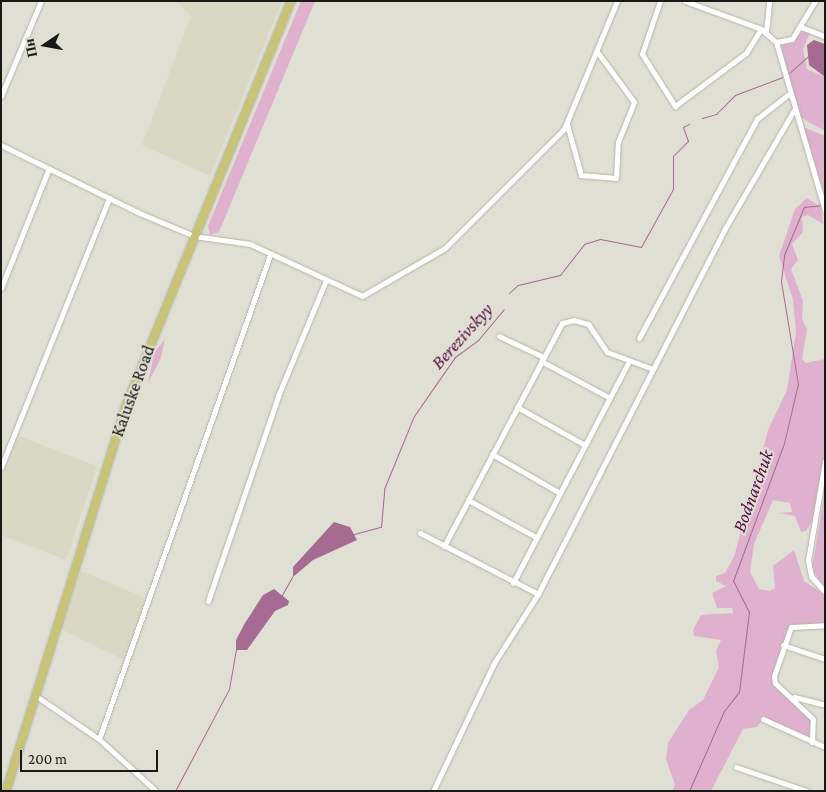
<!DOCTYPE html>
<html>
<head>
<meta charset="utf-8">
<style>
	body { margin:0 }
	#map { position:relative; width:826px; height:792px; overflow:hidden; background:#e0dfd4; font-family:"Crimson Pro",serif }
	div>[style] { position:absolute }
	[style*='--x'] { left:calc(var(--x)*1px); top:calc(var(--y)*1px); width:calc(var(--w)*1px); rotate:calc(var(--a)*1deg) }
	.built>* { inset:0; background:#d8d8c5 }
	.green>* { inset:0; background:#dfb1ce }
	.water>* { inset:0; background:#a66b92 }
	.stream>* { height:1px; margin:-0.5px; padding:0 0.5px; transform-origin:0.5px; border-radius:0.5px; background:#a66b92 }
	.roads { filter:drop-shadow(0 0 1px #b4b4a9) drop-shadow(0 0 1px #b4b4a9) }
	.street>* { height:5px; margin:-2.5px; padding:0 2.5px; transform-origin:2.5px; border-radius:2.5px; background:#fff }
	.primary>* { height:8px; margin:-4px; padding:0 4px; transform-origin:4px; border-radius:4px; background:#c8c376 }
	span { translate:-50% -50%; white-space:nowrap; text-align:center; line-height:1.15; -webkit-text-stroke:4px #e0dfd4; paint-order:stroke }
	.street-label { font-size:18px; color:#191915 }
	.water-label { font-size:19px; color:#540942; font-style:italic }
	.frame { position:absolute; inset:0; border:2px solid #191915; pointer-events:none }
	.north { position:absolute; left:20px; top:20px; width:50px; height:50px; -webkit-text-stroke:4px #e0dfd4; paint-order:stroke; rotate:258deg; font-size:14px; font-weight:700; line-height:20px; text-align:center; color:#191915 }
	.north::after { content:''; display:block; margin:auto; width:18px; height:22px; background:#191915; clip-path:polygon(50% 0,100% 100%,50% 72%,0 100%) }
	.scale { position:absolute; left:20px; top:750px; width:138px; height:22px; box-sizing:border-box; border:2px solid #191915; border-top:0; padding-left:6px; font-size:15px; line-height:18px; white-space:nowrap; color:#191915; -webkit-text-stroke:4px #e0dfd4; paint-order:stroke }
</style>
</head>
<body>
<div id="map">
	<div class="built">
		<i style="clip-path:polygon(177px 1px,282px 1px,210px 176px,142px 145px,191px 16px)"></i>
		<i style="clip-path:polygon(19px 436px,97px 466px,66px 560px,1px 535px,1px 476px)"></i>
		<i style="clip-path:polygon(81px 571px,146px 598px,124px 660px,61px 629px)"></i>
	</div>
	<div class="green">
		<i style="clip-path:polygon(301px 1px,315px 1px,219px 232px,210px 235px,208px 226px)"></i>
		<i style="clip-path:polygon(802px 32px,810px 33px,803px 49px,807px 69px,825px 77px,825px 131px,798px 116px,780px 47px)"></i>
		<i style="clip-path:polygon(801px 126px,825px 136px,825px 195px)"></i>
		<i style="clip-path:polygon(807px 198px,821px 207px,823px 224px,808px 215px,802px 217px,803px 232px,792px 244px,798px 260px,791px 269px,803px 301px,802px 319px,807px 329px,802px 359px,806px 363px,825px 359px,825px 456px,815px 516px,806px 531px,801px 532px,795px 516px,778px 513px,792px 512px,790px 503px,773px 500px,754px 544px,750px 572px,759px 589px,770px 591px,775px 588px,773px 566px,794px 550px,804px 581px,825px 595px,825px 624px,789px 628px,772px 678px,813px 720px,810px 742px,762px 720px,757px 727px,743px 729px,711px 791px,672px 791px,675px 785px,666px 759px,668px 743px,689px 710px,703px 700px,719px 667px,716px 651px,721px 640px,694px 636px,693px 630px,701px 615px,733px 613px,732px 608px,717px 608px,712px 593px,726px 586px,716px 581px,716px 576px,725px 573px,734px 557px,768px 430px,787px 390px,796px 332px,793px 300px,779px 256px,795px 209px)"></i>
		<i style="clip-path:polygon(165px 339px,161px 358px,148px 383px,154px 353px)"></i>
		<i style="clip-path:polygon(825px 491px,825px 588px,812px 569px)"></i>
	</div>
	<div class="water">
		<i style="clip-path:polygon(814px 40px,825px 44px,825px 77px,809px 65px,807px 45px)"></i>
		<i style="clip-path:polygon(334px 522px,350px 527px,357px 540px,313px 560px,293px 577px,293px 567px)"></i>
		<i style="clip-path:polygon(274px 589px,289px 601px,288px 605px,275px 611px,247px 650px,236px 650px,236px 640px,245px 623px,263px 595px)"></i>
	</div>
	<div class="stream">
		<i style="--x:787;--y:75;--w:28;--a:-42"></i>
		<i style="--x:702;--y:118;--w:15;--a:-16"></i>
		<i style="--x:716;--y:114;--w:27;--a:-45"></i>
		<i style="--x:735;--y:95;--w:51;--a:-20.6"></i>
		<i style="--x:509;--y:293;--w:12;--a:-42"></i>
		<i style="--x:518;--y:285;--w:43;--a:-13.4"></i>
		<i style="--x:560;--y:275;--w:39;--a:-52"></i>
		<i style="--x:584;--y:244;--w:17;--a:-17"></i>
		<i style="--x:600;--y:239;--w:42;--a:11"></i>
		<i style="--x:641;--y:247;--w:66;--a:-61.1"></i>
		<i style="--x:673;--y:189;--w:33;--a:-90"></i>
		<i style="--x:673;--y:156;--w:21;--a:-45"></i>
		<i style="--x:688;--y:141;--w:15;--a:-110"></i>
		<i style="--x:683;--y:127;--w:7;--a:-27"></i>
		<i style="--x:354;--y:534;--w:28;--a:-15"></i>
		<i style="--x:381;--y:527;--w:38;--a:-85"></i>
		<i style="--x:384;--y:489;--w:79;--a:-67.7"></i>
		<i style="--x:414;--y:416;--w:72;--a:-55.2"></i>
		<i style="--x:455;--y:357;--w:29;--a:-36"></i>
		<i style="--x:478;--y:340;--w:40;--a:-50"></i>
		<i style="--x:282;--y:595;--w:21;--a:-61"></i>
		<i style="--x:175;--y:791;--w:115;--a:-62.1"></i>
		<i style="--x:229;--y:689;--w:40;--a:-80"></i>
		<i style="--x:689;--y:791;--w:87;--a:-66.4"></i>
		<i style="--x:724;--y:711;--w:24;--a:-52"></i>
		<i style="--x:739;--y:692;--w:81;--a:-82.9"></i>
		<i style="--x:749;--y:612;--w:35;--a:-117"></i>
		<i style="--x:733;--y:581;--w:147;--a:-69.7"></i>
		<i style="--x:784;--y:443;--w:61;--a:-76.7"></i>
		<i style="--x:798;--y:384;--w:104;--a:-99.4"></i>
		<i style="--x:781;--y:281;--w:26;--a:-83"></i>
		<i style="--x:784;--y:255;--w:52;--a:-67.4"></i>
		<i style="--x:804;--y:207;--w:18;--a:-6"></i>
	</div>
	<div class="roads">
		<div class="street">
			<i style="--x:660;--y:1;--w:56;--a:108.8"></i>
			<i style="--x:642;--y:54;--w:62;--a:57.6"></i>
			<i style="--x:675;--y:106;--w:89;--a:-36.7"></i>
			<i style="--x:746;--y:53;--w:28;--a:-58"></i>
			<i style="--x:685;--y:1;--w:81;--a:20.2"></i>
			<i style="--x:761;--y:29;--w:20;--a:41"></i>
			<i style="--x:776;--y:42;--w:176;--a:73.8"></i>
			<i style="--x:801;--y:27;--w:26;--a:21"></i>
			<i style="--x:766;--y:32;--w:31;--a:-84"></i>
			<i style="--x:776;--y:42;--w:16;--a:-11"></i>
			<i style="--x:792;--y:39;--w:44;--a:-58.8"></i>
			<i style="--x:1;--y:96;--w:103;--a:-67.2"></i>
			<i style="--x:567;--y:124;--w:53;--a:74.6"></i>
			<i style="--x:581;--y:175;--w:35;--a:5"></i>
			<i style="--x:616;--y:178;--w:36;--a:-87"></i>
			<i style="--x:618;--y:142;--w:43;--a:-68.2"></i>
			<i style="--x:634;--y:102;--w:61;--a:-126.3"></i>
			<i style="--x:1;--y:145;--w:152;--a:26.2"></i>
			<i style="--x:137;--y:212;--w:62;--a:22.8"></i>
			<i style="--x:194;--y:236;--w:57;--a:8.1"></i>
			<i style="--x:250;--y:244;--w:123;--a:24.9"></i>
			<i style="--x:362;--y:296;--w:96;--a:-30"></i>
			<i style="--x:445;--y:248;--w:168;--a:-45"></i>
			<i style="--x:564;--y:129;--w:139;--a:-67.5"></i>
			<i style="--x:1;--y:288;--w:129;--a:-68.2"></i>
			<i style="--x:499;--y:336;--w:49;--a:25.5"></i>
			<i style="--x:639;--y:338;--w:249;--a:-61.7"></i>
			<i style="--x:757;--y:119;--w:42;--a:-38.2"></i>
			<i style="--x:541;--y:361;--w:76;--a:28.2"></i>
			<i style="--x:517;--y:407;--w:76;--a:29.3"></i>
			<i style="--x:492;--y:454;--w:76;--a:29.9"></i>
			<i style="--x:825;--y:461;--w:100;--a:99.7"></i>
			<i style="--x:808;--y:560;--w:16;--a:79"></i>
			<i style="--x:811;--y:576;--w:21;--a:49"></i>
			<i style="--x:1;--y:467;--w:290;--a:-68.1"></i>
			<i style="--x:468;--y:500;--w:77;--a:28.6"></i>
			<i style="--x:420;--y:533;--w:133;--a:27.3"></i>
			<i style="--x:444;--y:546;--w:252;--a:-62.1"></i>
			<i style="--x:562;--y:323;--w:12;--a:-14"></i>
			<i style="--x:574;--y:320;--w:15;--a:16"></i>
			<i style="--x:588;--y:324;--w:34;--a:56"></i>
			<i style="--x:607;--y:352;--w:49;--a:20.3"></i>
			<i style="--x:513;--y:583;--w:250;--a:-62.4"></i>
			<i style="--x:208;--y:601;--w:217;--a:-71.1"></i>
			<i style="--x:278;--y:396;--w:126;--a:-67.5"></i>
			<i style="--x:783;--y:645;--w:44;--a:18.4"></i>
			<i style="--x:36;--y:696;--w:76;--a:34.3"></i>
			<i style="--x:99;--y:739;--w:77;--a:42.4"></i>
			<i style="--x:794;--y:697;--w:32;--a:14"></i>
			<i style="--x:763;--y:719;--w:68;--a:24.3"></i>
			<i style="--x:99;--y:739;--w:513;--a:-70.54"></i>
			<i style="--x:812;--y:742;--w:23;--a:-88"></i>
			<i style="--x:813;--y:719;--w:52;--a:-136.5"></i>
			<i style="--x:775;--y:683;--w:7;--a:-98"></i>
			<i style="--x:774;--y:676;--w:52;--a:-70.9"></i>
			<i style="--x:791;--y:627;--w:34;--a:-3"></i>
			<i style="--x:736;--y:767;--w:75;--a:18.7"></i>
			<i style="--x:433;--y:791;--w:142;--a:-64.5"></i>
			<i style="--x:494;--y:663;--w:82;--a:-57.5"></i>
			<i style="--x:538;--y:594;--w:409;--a:-62.9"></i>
			<i style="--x:724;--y:230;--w:139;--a:-59.7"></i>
		</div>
		<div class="primary">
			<i style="--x:6;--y:791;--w:401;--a:-72.7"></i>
			<i style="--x:125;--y:408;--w:440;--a:-67.8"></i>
		</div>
	</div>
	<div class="street-label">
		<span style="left:133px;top:391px;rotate:-70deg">Kaluske Road</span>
	</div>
	<div class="water-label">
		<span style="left:462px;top:336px;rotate:-48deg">Berezivskyy</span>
		<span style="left:753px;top:491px;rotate:-70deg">Bodnarchuk</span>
	</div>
	<div class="frame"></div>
	<div class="north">Пн</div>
	<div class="scale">200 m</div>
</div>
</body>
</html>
